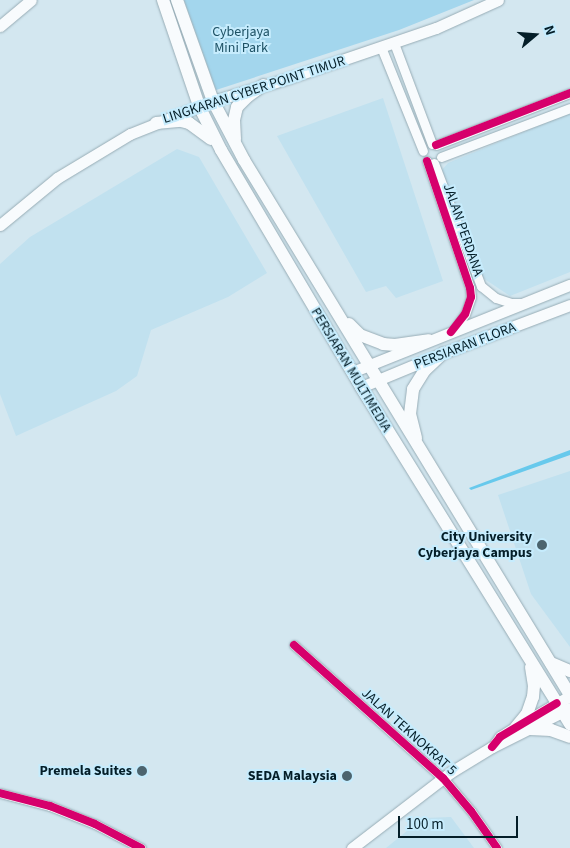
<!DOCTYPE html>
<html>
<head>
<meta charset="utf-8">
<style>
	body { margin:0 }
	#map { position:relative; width:570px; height:848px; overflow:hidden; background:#d3e7f0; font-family:"Source Sans 3",sans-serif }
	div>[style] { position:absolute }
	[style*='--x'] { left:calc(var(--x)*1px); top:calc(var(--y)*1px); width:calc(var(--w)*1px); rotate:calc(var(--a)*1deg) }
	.built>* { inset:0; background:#c1e1ef }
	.green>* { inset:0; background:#a3d6ed }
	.water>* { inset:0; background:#67c9ec }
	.roads { filter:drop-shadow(0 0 1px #97acb5) drop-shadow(0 0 1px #97acb5) }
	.street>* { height:9px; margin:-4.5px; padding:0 4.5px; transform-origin:4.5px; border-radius:4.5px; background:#f8fbfd }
	.secondary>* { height:11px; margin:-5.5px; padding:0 5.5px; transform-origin:5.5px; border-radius:5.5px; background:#f8fbfd }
	.primary>* { height:12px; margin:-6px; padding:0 6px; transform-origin:6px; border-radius:6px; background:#f8fbfd }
	.cycleway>* { height:8px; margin:-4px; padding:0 4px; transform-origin:4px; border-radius:4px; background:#d6006c }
	.dots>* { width:14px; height:14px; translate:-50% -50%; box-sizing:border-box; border:2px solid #c6ecfd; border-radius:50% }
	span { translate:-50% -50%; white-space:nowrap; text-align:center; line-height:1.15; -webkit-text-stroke:4px #c6ecfd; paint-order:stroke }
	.park-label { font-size:14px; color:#1d5164 }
	.street-label { font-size:14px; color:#041e28 }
	.poi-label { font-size:14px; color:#041e28; font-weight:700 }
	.right { translate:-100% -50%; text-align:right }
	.north { position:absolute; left:510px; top:10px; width:50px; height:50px; -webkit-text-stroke:4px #c6ecfd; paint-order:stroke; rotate:72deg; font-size:14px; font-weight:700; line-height:20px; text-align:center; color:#041e28 }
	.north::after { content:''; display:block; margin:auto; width:18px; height:22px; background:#041e28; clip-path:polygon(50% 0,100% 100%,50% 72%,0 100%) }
	.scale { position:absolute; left:398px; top:816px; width:120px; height:22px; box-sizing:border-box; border:2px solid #041e28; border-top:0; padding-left:6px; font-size:15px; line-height:18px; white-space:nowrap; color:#041e28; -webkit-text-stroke:4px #c6ecfd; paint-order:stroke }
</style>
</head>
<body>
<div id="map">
	<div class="built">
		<i style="clip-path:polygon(383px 98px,443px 281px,396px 298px,386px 286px,366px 292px,277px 136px)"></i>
		<i style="clip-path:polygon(570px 113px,570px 272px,510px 296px,483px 278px,442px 170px,448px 163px)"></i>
		<i style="clip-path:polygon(177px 149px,199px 157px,267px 273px,228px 297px,151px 330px,137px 376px,116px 391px,16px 436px,0 394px,0 264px,30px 237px)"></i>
		<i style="clip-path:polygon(570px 471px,570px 647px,531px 594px,498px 495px)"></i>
		<i style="clip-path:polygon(451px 817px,474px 848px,386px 848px,423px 818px)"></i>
	</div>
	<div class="green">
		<i style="clip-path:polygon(184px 0,474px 0,399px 30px,216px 90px)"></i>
	</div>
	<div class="water">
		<i style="clip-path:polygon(570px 450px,570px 455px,471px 490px,469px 488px)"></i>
	</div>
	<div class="roads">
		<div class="street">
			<i style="--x:394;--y:43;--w:108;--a:69.4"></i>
			<i style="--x:381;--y:47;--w:112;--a:68"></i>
			<i style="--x:436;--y:145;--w:144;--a:-21.2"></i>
			<i style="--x:441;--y:157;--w:138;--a:-20.8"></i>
			<i style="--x:427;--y:161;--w:134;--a:71.3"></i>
			<i style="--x:470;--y:288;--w:9;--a:84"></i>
			<i style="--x:471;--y:297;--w:18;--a:109"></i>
			<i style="--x:465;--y:314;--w:22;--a:126"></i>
			<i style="--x:434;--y:163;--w:132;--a:69.1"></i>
			<i style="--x:481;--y:286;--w:19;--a:39"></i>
			<i style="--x:496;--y:298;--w:16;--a:18"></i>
			<i style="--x:511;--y:303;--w:10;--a:0"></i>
			<i style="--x:294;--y:645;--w:200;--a:41.8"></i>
			<i style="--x:443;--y:778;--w:43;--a:49.7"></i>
			<i style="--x:471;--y:811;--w:45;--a:54.9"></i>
			<i style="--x:0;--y:793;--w:52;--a:14.6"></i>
			<i style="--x:50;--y:806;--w:48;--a:21.8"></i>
			<i style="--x:95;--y:824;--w:52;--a:27.6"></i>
		</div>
		<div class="secondary">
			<i style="--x:0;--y:26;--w:40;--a:-40"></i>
			<i style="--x:0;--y:225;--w:74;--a:-39.5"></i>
			<i style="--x:57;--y:178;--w:85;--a:-31.1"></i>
			<i style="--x:130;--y:134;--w:89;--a:-21.7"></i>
			<i style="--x:213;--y:101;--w:79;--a:-16.8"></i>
			<i style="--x:289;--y:78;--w:155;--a:-18.8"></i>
			<i style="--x:436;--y:28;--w:68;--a:-24.3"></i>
			<i style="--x:352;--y:372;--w:235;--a:-21.8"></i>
			<i style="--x:361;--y:387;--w:89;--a:-22.5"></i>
			<i style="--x:443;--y:353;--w:136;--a:-20.7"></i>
			<i style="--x:495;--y:744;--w:9;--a:-54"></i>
			<i style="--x:500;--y:737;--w:19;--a:-32"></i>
			<i style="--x:516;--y:727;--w:62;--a:-29.9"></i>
			<i style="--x:352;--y:848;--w:125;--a:-37.5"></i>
			<i style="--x:451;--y:772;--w:48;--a:-31.4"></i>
			<i style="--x:492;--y:747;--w:87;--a:-26.6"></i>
		</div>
		<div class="primary">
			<i style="--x:163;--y:0;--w:112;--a:71.2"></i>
			<i style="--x:199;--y:106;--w:49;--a:63.4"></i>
			<i style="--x:221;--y:150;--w:275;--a:59.4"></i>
			<i style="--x:361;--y:387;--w:397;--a:58.2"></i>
			<i style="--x:177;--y:0;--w:107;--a:70.4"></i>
			<i style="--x:213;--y:101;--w:67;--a:62.3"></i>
			<i style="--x:244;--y:160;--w:626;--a:58.64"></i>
			<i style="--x:156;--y:123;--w:25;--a:-5"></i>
			<i style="--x:181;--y:121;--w:8;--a:14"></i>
			<i style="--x:189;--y:123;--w:27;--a:36"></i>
			<i style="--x:235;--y:139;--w:19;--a:-93"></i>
			<i style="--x:234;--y:120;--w:13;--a:-77"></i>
			<i style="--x:237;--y:107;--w:16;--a:-45"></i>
			<i style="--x:248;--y:96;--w:19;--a:-35"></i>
			<i style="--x:349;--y:324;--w:16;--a:45"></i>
			<i style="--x:360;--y:335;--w:25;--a:21"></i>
			<i style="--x:383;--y:344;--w:12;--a:5"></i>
			<i style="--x:395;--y:345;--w:34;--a:-8"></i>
			<i style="--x:416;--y:438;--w:25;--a:-104"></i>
			<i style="--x:410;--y:414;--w:25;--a:-83"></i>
			<i style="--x:413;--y:389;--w:22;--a:-58"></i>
			<i style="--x:425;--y:370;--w:25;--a:-43"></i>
			<i style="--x:551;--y:663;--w:21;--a:23"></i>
			<i style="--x:516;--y:727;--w:17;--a:-50"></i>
			<i style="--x:527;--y:714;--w:18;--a:-71"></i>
			<i style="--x:533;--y:697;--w:11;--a:-85"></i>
			<i style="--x:534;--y:686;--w:19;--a:-99"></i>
			<i style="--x:530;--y:729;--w:21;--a:3"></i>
			<i style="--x:551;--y:730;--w:20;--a:20"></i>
		</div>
	</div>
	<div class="cycleway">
		<i style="--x:436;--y:145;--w:144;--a:-21.2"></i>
		<i style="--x:427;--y:161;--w:134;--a:71.3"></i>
		<i style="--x:470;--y:288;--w:9;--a:84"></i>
		<i style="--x:471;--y:297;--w:18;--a:109"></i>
		<i style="--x:465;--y:314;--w:23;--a:128"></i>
		<i style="--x:294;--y:645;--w:200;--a:41.8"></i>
		<i style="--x:443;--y:778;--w:43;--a:49.7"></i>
		<i style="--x:471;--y:811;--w:45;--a:54.9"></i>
		<i style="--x:492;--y:747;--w:13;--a:-51"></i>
		<i style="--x:500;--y:737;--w:66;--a:-30.8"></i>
		<i style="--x:0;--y:793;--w:52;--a:14.6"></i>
		<i style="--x:50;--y:806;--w:48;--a:21.8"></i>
		<i style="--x:95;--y:824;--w:52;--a:27.6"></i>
	</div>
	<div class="dots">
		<i style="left:542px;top:545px;background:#4c646e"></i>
		<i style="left:142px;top:771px;background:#4c646e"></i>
		<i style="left:347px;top:776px;background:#4c646e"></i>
	</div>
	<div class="park-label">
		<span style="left:241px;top:40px">Cyberjaya<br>Mini Park</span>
	</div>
	<div class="street-label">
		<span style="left:254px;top:90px;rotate:-18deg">LINGKARAN CYBER POINT TIMUR</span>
		<span style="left:463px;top:230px;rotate:71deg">JALAN PERDANA</span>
		<span style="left:465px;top:346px;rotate:-21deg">PERSIARAN FLORA</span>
		<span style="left:351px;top:370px;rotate:59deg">PERSIARAN MULTIMEDIA</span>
		<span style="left:409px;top:732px;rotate:42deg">JALAN TEKNOKRAT 5</span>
	</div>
	<div class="poi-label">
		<span class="right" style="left:532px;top:545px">City University<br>Cyberjaya Campus</span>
		<span class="right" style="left:132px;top:771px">Premela Suites</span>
		<span class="right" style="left:337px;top:776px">SEDA Malaysia</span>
	</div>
	<div class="north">N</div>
	<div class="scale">100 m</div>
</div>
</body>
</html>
